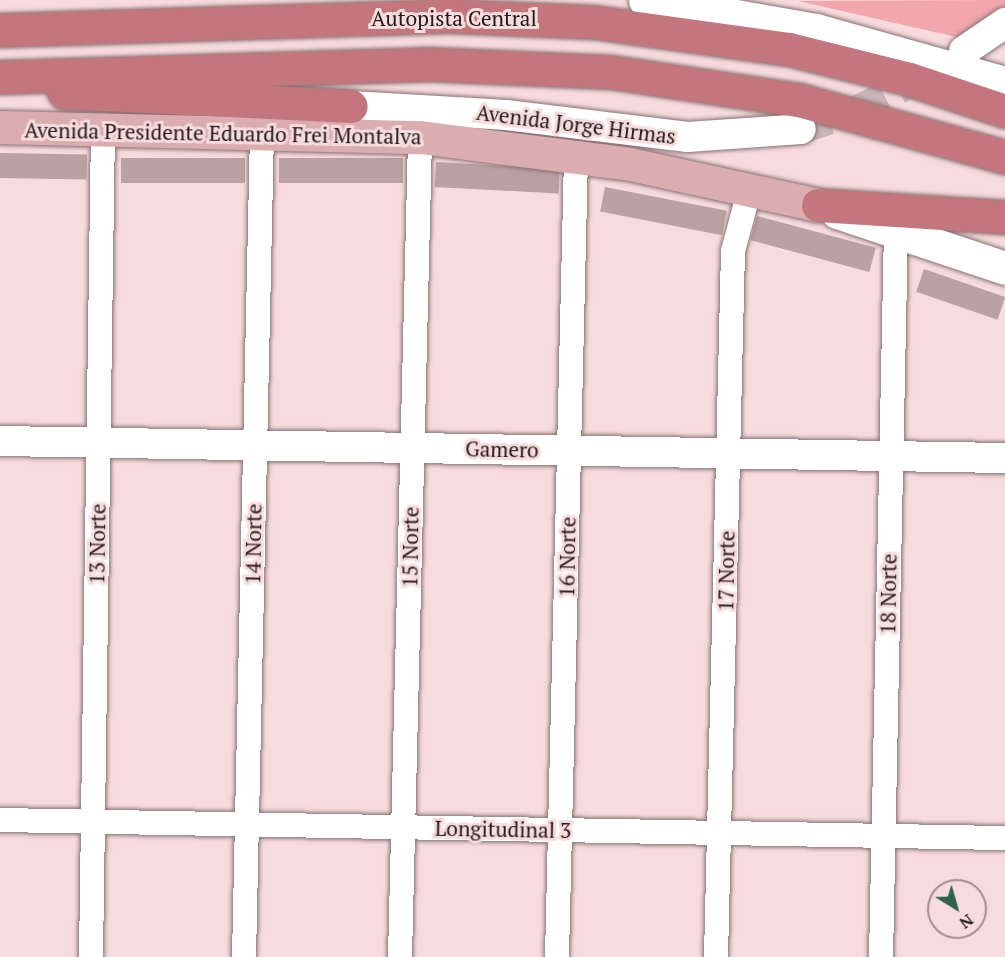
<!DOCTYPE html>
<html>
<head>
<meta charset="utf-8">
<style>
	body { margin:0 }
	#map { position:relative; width:1005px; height:957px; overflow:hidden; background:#f7dcdd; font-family:"PT Serif",serif }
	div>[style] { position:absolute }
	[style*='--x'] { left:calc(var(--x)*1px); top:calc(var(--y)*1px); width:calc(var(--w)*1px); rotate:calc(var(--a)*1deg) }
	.green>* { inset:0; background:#f1a7ac }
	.building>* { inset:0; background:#baa1a2; transform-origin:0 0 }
	.tertiary-tunnel>* { height:30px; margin-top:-15px; transform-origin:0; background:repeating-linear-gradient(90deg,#ccb5b6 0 30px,transparent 0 45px) }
	.roads { filter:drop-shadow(0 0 2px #887172) drop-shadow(0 0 2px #887172) }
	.minor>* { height:24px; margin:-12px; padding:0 12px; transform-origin:12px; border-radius:12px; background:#fff }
	.tertiary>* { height:30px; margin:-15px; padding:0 15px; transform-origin:15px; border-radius:15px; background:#fff }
	.secondary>* { height:33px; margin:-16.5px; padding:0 16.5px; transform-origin:16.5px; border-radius:16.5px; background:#fff }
	.primary>* { height:33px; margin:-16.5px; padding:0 16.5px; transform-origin:16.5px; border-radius:16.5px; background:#dbadb1 }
	.motorway>* { height:33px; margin:-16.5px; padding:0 16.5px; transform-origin:16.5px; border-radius:16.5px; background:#c3767d }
	span { translate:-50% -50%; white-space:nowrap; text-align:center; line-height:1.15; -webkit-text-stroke:6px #f7dcdd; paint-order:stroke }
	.street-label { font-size:21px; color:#211818 }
	.north { position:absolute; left:927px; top:879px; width:60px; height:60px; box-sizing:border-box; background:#f7dcdd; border:2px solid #a18e8e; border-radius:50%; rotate:143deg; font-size:16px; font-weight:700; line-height:24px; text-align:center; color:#211818 }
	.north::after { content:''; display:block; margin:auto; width:21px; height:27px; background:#2b654e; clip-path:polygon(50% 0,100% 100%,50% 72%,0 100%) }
</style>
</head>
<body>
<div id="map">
	<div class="green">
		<i style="clip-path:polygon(1005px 0,1005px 7px,961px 38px,798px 1px)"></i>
	</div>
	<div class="building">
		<i style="left:0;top:153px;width:87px;height:25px;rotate:1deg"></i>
		<i style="left:121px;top:158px;width:124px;height:25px"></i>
		<i style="left:279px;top:158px;width:124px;height:25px"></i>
		<i style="left:436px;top:162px;width:124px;height:25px;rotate:3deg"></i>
		<i style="left:605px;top:187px;width:124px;height:25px;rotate:11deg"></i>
		<i style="left:757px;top:216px;width:123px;height:25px;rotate:15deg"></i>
		<i style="left:924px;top:269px;width:86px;height:24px;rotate:19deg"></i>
	</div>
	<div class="tertiary-tunnel">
		<i style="--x:801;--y:129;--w:60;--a:-18.4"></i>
		<i style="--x:858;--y:110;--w:81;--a:-27.2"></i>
	</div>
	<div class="roads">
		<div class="minor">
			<i style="--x:0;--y:820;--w:1005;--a:1.03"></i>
			<i style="--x:91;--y:957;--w:825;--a:-89.17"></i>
			<i style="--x:244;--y:957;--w:827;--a:-88.75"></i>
			<i style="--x:400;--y:957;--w:820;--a:-88.6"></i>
			<i style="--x:557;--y:957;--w:801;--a:-88.64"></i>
			<i style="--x:716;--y:957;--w:706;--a:-88.62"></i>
			<i style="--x:733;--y:251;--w:65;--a:-74.9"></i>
			<i style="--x:881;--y:957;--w:726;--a:-88.82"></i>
		</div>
		<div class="tertiary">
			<i style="--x:964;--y:51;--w:50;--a:-34.3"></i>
			<i style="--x:351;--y:106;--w:155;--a:3.3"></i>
			<i style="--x:506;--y:115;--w:183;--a:6.9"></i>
			<i style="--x:688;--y:137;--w:113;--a:-4"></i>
			<i style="--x:0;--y:441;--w:1005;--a:0.97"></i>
		</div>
		<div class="secondary">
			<i style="--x:645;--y:0;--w:174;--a:10"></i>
			<i style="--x:816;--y:30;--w:196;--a:15.7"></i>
			<i style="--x:837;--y:212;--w:177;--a:18.4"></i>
		</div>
		<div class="primary">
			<i style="--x:0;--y:127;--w:420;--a:1.4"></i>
			<i style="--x:420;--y:137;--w:212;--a:7.3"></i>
			<i style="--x:630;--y:164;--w:192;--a:12.3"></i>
		</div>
		<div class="motorway">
			<i style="--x:0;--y:30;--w:453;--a:-1.8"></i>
			<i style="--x:453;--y:16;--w:141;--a:2.4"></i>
			<i style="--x:594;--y:22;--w:197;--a:7.9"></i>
			<i style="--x:789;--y:49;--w:124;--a:14"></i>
			<i style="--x:909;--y:79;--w:101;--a:18.4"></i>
			<i style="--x:0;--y:77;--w:427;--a:-1.7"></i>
			<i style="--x:427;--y:64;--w:184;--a:2.5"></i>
			<i style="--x:611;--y:72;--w:190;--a:8.5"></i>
			<i style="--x:799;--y:100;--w:214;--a:15.5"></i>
			<i style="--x:64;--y:92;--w:287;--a:2.8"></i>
			<i style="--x:818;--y:205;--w:187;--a:3.7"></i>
		</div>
	</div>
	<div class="street-label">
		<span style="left:454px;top:18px">Autopista Central</span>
		<span style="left:576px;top:124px;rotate:7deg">Avenida Jorge Hirmas</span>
		<span style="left:223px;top:133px;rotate:1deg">Avenida Presidente Eduardo Frei Montalva</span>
		<span style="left:502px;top:449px;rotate:1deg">Gamero</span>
		<span style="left:97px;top:544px;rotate:-89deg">13 Norte</span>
		<span style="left:253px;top:544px;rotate:-89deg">14 Norte</span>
		<span style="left:410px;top:547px;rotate:-89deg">15 Norte</span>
		<span style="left:567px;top:557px;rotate:-89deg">16 Norte</span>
		<span style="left:726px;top:571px;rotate:-89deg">17 Norte</span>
		<span style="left:888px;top:594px;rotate:-89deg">18 Norte</span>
		<span style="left:503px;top:829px;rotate:1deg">Longitudinal 3</span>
	</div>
	<div class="north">N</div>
</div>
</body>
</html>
